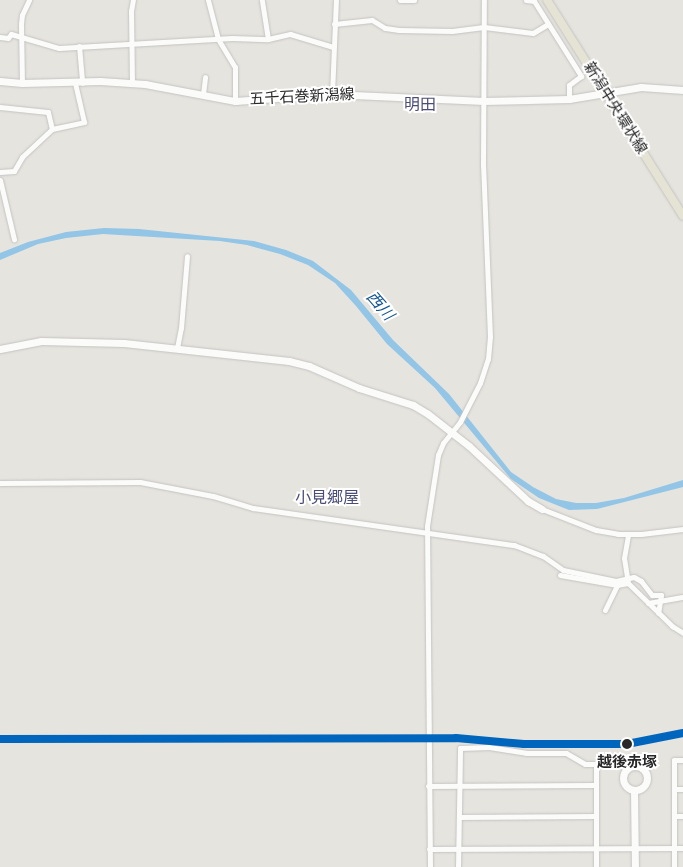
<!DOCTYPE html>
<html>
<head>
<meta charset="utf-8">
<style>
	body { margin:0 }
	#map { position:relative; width:683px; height:867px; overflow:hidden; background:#e6e4de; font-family:Jost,"Noto Sans JP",sans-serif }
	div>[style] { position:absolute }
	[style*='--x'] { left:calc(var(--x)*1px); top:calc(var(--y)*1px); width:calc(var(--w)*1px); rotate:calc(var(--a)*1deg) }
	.water>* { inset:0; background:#93c5e6 }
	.roads { filter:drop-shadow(0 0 1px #c4c3c3) drop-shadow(0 0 1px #c4c3c3) }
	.street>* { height:5px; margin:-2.5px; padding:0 2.5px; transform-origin:2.5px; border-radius:2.5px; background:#fbfbfa }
	.secondary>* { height:7px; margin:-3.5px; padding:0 3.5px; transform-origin:3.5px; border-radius:3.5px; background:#fbfbfa }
	.secondary>.ring { margin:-3.5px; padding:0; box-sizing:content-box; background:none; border:7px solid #fbfbfa; border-radius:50% }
	.primary>* { height:8px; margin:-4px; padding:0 4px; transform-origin:4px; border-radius:4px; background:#e5e3d3 }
	.rail-1>* { height:8px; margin:-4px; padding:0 4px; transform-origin:4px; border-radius:4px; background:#0065bd }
	.dots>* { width:14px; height:14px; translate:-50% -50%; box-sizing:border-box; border:2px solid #fff; border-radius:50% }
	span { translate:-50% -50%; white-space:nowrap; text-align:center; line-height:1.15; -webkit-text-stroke:4px #fff; paint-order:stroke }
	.street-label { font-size:15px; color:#282828 }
	.stop-label { font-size:15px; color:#282828; font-weight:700 }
	.neighbourhood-label { font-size:16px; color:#4b4d76 }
	.water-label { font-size:16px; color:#135591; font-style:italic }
</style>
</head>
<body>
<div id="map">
	<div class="water">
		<i style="clip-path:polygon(104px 228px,139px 229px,254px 241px,286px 250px,313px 261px,351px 290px,393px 340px,449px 394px,511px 472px,533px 487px,556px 499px,576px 503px,596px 503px,624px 498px,683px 480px,683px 487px,597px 509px,569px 510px,539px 498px,511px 479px,435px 388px,387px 344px,356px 306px,335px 283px,308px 265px,280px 254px,247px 245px,220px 241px,103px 234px,66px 238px,38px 244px,0 260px,0 253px,28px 242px,66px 232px)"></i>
	</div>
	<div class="roads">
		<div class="street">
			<i style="--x:208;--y:0;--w:40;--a:75.6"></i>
			<i style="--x:218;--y:39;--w:33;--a:59"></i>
			<i style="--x:235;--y:67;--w:34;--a:90"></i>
			<i style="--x:400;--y:0;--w:14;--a:0"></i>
			<i style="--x:526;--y:0;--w:8;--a:7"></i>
			<i style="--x:534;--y:1;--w:89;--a:57.9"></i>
			<i style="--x:581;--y:76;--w:15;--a:143"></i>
			<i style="--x:569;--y:85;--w:14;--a:90"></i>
			<i style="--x:334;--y:24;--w:38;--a:-6"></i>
			<i style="--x:372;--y:20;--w:15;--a:32"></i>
			<i style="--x:385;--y:28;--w:14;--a:8"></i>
			<i style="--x:399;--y:30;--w:53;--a:1.1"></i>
			<i style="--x:452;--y:31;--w:32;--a:-7"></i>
			<i style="--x:484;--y:27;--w:49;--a:7"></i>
			<i style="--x:533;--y:33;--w:17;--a:-31"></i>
			<i style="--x:0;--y:37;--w:8;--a:7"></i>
			<i style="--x:8;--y:38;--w:5;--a:-53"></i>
			<i style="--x:11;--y:34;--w:50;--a:16.3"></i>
			<i style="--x:59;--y:48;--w:173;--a:-3.3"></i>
			<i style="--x:232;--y:38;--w:36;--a:2"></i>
			<i style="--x:268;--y:39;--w:39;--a:-99"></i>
			<i style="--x:268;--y:39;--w:23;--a:-13"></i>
			<i style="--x:290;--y:34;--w:45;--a:16.8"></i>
			<i style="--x:79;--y:46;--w:37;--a:85"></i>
			<i style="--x:22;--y:83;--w:59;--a:-91"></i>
			<i style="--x:21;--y:24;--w:9;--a:-84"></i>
			<i style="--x:22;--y:15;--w:17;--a:-65"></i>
			<i style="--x:132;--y:83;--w:72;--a:-90.8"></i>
			<i style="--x:131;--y:11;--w:11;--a:-80"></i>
			<i style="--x:203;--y:94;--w:17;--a:-83"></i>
			<i style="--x:332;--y:94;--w:94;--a:-87.6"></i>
			<i style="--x:0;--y:107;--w:48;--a:5.9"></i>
			<i style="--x:48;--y:112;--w:17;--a:77"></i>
			<i style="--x:0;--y:172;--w:14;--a:-4"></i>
			<i style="--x:14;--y:171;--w:16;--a:-60"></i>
			<i style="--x:22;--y:157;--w:41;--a:-43"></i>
			<i style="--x:52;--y:129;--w:33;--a:-12"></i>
			<i style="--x:84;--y:122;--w:40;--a:-103"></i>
			<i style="--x:0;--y:180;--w:61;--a:76.7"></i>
			<i style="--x:177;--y:348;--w:20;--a:-79"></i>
			<i style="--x:181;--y:328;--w:72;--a:-85.2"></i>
			<i style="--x:0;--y:483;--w:140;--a:-0.4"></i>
			<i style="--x:140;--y:482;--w:74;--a:10.9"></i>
			<i style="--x:213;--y:496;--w:42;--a:16.7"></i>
			<i style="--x:253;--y:508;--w:264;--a:8.1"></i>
			<i style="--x:514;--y:545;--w:31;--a:21"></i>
			<i style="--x:543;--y:556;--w:24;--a:35"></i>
			<i style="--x:563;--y:570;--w:54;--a:11.7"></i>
			<i style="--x:616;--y:581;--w:18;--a:-13"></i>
			<i style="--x:634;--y:577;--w:8;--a:30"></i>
			<i style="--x:641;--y:581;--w:18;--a:52"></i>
			<i style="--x:652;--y:595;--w:9;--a:0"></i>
			<i style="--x:661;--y:595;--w:18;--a:99"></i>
			<i style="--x:542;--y:509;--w:58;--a:21.3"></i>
			<i style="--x:596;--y:530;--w:22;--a:10"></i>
			<i style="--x:618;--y:534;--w:23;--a:0"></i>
			<i style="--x:641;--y:534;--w:42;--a:-6.8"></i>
			<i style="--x:560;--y:575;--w:58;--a:10"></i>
			<i style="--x:628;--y:583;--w:62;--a:44.3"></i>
			<i style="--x:672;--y:626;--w:13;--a:32"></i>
			<i style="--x:648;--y:603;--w:36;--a:-10"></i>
			<i style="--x:605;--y:610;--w:28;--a:-64"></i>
			<i style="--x:617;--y:585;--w:11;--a:-10"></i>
			<i style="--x:628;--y:583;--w:25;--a:-99"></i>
			<i style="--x:624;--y:558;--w:23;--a:-80"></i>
			<i style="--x:428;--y:786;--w:168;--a:-0.3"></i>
			<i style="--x:674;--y:789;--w:9;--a:0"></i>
			<i style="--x:674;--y:816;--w:9;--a:0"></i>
			<i style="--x:459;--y:817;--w:137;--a:-0.4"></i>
			<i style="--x:429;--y:849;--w:254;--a:-0.2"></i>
			<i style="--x:430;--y:867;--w:341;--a:-90.5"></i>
			<i style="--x:427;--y:526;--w:72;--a:-81.2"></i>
			<i style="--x:438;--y:455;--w:13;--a:-67"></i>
			<i style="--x:443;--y:443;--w:27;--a:-51"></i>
			<i style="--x:460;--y:422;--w:44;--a:-62.9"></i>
			<i style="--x:480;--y:383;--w:25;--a:-72"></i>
			<i style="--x:488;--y:359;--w:22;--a:-85"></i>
			<i style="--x:490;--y:337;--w:171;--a:-92.3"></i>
			<i style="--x:483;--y:166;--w:166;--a:-89.7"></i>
			<i style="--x:458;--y:867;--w:119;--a:-89"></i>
			<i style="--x:460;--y:748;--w:29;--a:-2"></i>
			<i style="--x:489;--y:747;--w:37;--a:9"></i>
			<i style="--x:526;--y:753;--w:40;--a:0"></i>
			<i style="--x:566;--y:753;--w:22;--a:30"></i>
			<i style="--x:585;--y:764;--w:11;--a:0"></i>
			<i style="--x:596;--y:764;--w:103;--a:90"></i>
			<i style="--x:674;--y:867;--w:107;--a:-90"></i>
			<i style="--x:674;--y:760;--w:9;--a:0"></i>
		</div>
		<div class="secondary">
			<i style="--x:0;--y:81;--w:22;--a:5"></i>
			<i style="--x:22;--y:83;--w:78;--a:-1.5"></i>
			<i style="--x:100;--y:81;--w:45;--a:3.8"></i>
			<i style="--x:145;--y:84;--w:92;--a:10.7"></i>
			<i style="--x:235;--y:101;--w:97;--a:-4.1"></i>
			<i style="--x:332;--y:94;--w:152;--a:2.6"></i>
			<i style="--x:484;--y:101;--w:85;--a:-1.3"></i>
			<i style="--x:569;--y:99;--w:73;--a:-9.5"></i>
			<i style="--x:641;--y:87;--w:42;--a:4.1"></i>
			<i style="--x:0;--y:349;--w:42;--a:-11"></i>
			<i style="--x:41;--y:341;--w:83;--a:1.4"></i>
			<i style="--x:124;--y:343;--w:166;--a:6.2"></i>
			<i style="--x:289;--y:361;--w:21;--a:14"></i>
			<i style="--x:309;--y:366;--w:55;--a:23.7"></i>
			<i style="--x:359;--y:388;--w:57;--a:17.5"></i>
			<i style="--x:413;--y:405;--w:17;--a:31"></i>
			<i style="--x:428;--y:414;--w:52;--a:38"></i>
			<i style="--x:469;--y:446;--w:81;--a:43"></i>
			<i style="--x:528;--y:501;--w:16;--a:30"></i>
			<i class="ring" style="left:623px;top:766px;width:17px;height:17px"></i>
			<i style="--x:634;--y:790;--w:77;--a:89.3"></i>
		</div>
		<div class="primary">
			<i style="--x:547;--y:0;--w:255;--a:57.8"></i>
		</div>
	</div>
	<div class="rail-1">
		<i style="--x:0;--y:739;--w:456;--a:-0.1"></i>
		<i style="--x:456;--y:738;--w:68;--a:5"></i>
		<i style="--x:524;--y:744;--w:103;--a:0"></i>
		<i style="--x:627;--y:744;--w:57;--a:-11.1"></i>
	</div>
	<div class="dots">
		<i style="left:627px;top:744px;background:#282828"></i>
	</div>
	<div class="street-label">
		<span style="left:302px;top:97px;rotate:-3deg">五千石巻新潟線</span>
		<span style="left:615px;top:108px;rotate:58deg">新潟中央環状線</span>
	</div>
	<div class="stop-label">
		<span style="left:627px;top:763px">越後赤塚</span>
	</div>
	<div class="neighbourhood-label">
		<span style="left:420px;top:105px">明田</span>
		<span style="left:327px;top:498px">小見郷屋</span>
	</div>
	<div class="water-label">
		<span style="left:380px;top:306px;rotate:49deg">西川</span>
	</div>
</div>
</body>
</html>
